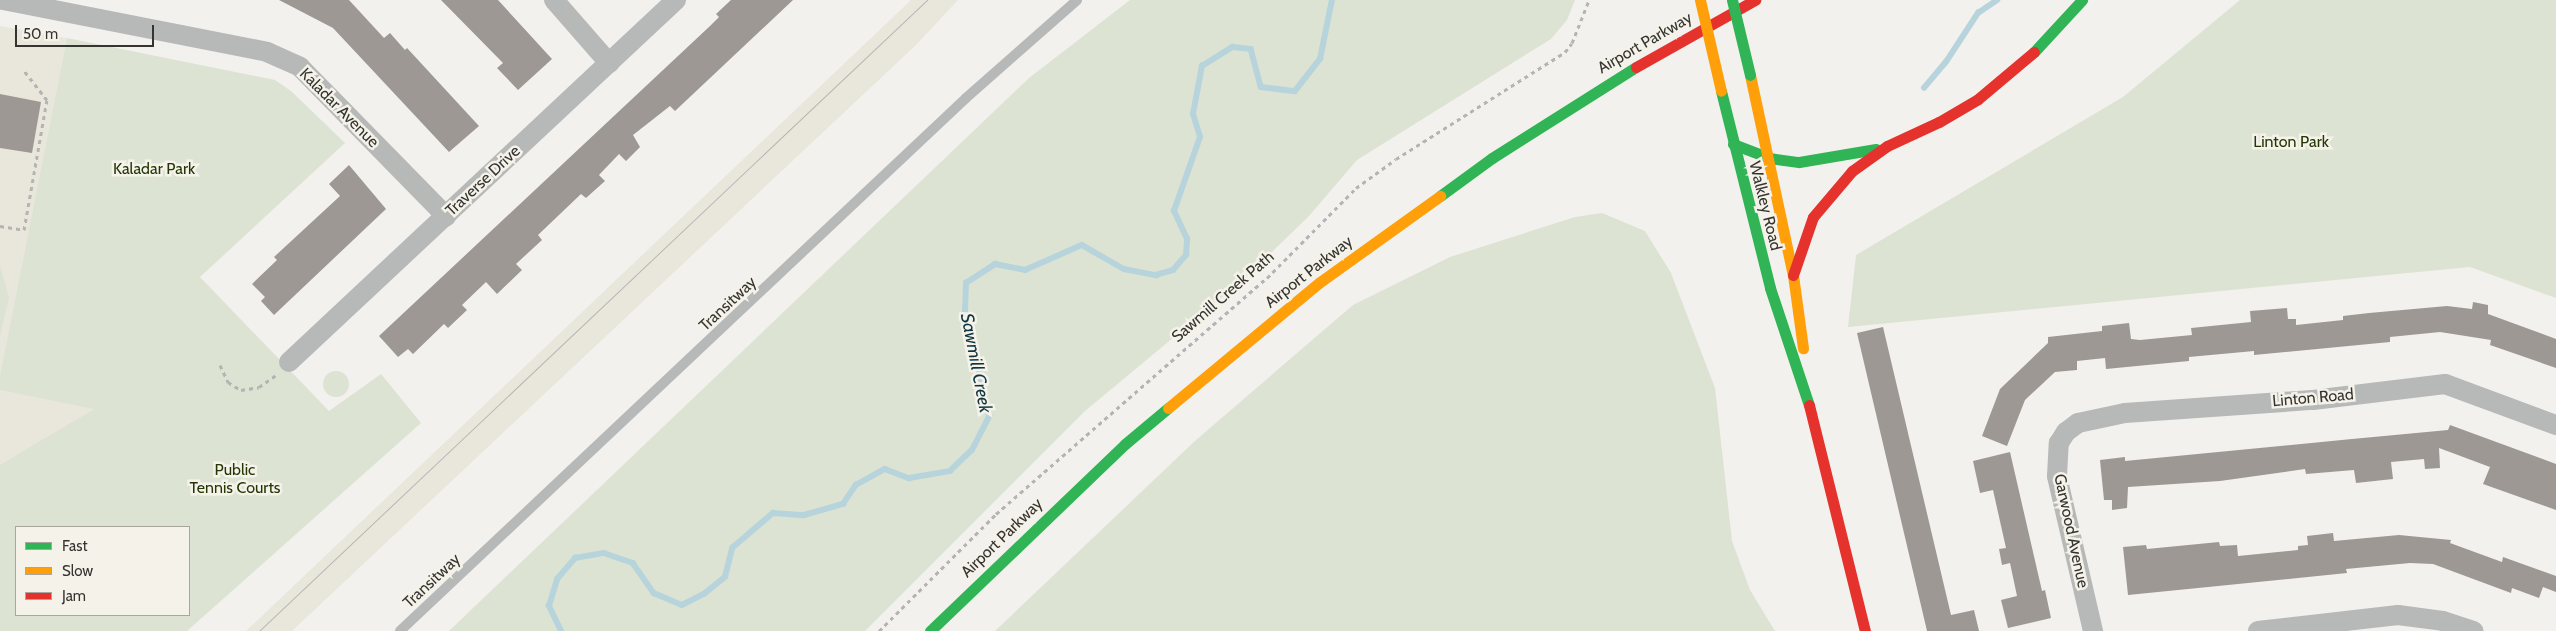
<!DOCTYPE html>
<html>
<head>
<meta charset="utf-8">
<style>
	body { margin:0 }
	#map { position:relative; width:2556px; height:631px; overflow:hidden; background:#f2f1ed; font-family:Cabin,sans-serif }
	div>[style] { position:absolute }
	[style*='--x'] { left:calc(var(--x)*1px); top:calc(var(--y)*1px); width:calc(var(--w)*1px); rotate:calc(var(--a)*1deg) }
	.built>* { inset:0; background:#e9e6dc }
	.green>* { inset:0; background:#dce3d3 }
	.round { border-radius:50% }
	.stream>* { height:5.5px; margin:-2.75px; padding:0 2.75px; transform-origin:2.75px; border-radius:2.75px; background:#b7d4dc }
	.building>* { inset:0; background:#9e9894 }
	.path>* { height:3px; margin-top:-1.5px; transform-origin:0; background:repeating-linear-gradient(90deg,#b4b4b3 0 4px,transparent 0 8px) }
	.lane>* { height:10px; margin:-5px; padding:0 5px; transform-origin:5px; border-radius:5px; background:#b7b9b8 }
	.street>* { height:20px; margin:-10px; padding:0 10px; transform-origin:10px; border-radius:10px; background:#b7b9b8 }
	.fast>* { height:11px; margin:-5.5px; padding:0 5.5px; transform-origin:5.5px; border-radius:5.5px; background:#30b455 }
	.slow>* { height:11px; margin:-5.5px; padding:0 5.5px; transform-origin:5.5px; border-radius:5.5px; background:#ff9f0a }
	.jam>* { height:11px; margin:-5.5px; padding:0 5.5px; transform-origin:5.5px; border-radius:5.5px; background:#e5322d }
	.tram>* { height:1px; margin:-0.5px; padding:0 0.5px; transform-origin:0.5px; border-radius:0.5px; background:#b6b6b5 }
	.fast-bridge>* { height:11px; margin:-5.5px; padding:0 5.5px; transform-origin:5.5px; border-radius:5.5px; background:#30b455 }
	.slow-bridge>* { height:11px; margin:-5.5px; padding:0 5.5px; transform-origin:5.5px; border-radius:5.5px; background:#ff9f0a }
	span { translate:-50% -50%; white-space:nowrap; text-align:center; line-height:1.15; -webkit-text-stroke:5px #f5f2ea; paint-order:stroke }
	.street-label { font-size:16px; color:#363431 }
	.park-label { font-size:16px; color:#243805 }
	.water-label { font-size:18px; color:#0e3540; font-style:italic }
	.legend { position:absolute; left:15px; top:526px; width:175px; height:90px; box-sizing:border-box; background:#f5f2ea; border:1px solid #a9a6a0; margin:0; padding:6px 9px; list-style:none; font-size:15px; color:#363431 }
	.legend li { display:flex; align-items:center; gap:10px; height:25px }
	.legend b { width:25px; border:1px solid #a9a6a0 }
	.scale { position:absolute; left:15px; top:25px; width:139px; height:22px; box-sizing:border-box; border:2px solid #363431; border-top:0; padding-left:6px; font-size:15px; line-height:18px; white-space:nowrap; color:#363431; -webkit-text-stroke:4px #f5f2ea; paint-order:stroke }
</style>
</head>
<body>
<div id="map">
	<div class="built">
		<i style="clip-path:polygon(911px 0,958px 0,916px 45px,292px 631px,246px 631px)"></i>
		<i style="clip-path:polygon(0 26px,67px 38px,0 375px)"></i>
		<i style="clip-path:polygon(0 390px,95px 408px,3px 466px,0 465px)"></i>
	</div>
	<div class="green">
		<i style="clip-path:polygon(1130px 0,1575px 0,1567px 20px,1551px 39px,1357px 160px,1309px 216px,1245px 278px,1085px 411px,865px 631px,449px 631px,1029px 78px)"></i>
		<i style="clip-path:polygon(2240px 0,2556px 0,2556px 298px,2470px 267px,1848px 327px,1856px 255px,2123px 97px)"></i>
		<i style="clip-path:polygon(evenodd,67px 38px,275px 80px,291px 91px,345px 143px,200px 277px,329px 411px,381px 374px,421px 423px,187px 631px,0 631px,0 465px,94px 409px,0 390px,0 375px,67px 38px,16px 527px,189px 527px,189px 615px,16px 615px,16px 527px)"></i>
		<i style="clip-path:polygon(1602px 213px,1645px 231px,1671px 273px,1715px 388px,1732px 541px,1750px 590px,1775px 631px,995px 631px,1196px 440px,1353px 305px,1450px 257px,1575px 217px)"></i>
		<i style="clip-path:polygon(0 265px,9px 298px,0 336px)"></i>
		<i class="round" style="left:323px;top:371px;width:26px;height:26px"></i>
	</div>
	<div class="stream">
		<i style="--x:1924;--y:88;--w:34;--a:-50"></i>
		<i style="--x:1946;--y:62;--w:59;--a:-56.9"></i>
		<i style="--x:1978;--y:13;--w:23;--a:-34"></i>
		<i style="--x:561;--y:631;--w:28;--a:-116"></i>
		<i style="--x:549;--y:606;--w:28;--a:-73"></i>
		<i style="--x:557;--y:579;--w:28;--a:-49"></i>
		<i style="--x:575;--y:558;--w:29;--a:-10"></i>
		<i style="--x:604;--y:553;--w:31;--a:19"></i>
		<i style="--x:633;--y:563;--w:37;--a:55"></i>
		<i style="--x:654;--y:593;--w:30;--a:23"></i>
		<i style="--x:682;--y:605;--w:25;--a:-27"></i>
		<i style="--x:704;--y:594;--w:27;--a:-39"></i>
		<i style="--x:725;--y:577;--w:30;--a:-76"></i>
		<i style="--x:732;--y:548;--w:54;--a:-40.5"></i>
		<i style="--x:773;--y:513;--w:31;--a:4"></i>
		<i style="--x:804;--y:515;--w:41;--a:-15.8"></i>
		<i style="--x:843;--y:504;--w:23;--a:-56"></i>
		<i style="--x:856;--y:485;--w:33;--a:-29"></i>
		<i style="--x:885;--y:469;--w:26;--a:21"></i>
		<i style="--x:909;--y:478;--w:42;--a:-9.7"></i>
		<i style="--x:950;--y:471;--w:30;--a:-44"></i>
		<i style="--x:972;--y:450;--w:38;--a:-63"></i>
		<i style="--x:989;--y:416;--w:108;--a:-102.9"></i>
		<i style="--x:965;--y:311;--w:28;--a:-88"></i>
		<i style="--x:966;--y:283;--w:35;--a:-33"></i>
		<i style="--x:995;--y:264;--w:31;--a:11"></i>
		<i style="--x:1025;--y:270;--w:62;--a:-23.7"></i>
		<i style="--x:1082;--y:245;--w:48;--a:29.7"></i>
		<i style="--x:1124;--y:269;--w:33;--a:11"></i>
		<i style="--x:1156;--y:275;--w:18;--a:-16"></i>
		<i style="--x:1173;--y:270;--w:20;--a:-49"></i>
		<i style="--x:1186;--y:255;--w:16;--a:-86"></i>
		<i style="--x:1187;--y:239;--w:31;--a:-115"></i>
		<i style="--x:1174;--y:211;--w:78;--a:-70.6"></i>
		<i style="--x:1200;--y:137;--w:24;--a:-107"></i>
		<i style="--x:1193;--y:114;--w:49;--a:-79.4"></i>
		<i style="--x:1202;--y:66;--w:36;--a:-32"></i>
		<i style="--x:1233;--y:47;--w:18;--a:6"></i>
		<i style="--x:1251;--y:49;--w:39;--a:75"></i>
		<i style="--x:1261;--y:87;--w:34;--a:7"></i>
		<i style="--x:1295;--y:91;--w:41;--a:-52"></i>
		<i style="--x:1320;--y:59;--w:60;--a:-78.5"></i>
	</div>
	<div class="building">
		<i style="clip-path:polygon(279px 0,349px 0,384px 38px,390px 33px,405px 50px,407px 48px,479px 126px,449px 152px,333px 28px)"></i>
		<i style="clip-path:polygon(441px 0,498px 0,552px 59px,518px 90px,497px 68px,503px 63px)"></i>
		<i style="clip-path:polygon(731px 0,793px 0,675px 111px,670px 106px,633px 135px,640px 147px,626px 161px,619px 154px,599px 175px,605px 181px,586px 198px,581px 194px,538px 235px,542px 240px,516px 264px,522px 270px,497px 294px,486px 282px,462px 305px,467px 310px,448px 328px,444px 324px,413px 354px,408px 349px,398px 357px,379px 336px,710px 26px,719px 17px,716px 14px)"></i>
		<i style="clip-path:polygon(0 94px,41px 102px,32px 153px,0 148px)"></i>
		<i style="clip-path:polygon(349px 165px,386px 209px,274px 315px,261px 301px,265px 297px,252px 284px,277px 260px,274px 257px,340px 196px,329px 184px)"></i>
		<i style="clip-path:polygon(2473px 302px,2488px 305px,2488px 314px,2556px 339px,2556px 368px,2490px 345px,2491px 340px,2440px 332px,2390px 337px,2390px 342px,2254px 355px,2254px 351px,2189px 357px,2189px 361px,2106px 369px,2105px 358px,2077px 361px,2077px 370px,2055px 372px,2025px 400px,2007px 446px,1982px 436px,2000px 389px,2048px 343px,2048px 337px,2102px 331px,2102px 326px,2129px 323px,2131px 339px,2140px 340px,2192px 335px,2191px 328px,2251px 322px,2250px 311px,2287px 308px,2288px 319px,2296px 319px,2296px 325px,2343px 320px,2343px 316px,2369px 313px,2447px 306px,2472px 309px)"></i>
		<i style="clip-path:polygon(1883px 327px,1951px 615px,1974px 610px,1979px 631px,1927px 631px,1857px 333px)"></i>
		<i style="clip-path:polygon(2450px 425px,2556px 464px,2556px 510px,2483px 484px,2490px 467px,2439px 448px,2440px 468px,2425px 469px,2424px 459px,2391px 462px,2393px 479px,2356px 483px,2354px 470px,2306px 474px,2305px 469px,2220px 481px,2128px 487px,2127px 508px,2112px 510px,2112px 500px,2104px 500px,2100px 460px,2125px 457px,2125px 461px,2352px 439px,2448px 430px)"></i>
		<i style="clip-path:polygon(2010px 452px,2042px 591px,2045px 590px,2051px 618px,2008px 628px,2001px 600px,2017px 596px,2010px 563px,2002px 565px,1999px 549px,2006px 548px,1993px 490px,1980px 493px,1973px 461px)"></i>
		<i style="clip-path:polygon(2333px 533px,2334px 541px,2399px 535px,2451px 540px,2450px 543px,2502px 562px,2503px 557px,2556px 576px,2556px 592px,2543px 587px,2539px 598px,2512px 588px,2511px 593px,2433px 564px,2410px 563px,2346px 569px,2347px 573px,2128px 595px,2123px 547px,2146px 545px,2147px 549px,2219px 542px,2220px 546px,2237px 545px,2238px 556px,2298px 550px,2298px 546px,2308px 545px,2307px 536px)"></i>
	</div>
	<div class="path">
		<i style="--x:0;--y:226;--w:24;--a:9"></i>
		<i style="--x:24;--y:230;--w:132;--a:-80"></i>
		<i style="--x:47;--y:100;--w:39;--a:-128"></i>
		<i style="--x:220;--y:365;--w:19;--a:65"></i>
		<i style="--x:228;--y:382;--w:15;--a:32"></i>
		<i style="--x:241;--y:390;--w:18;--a:-9"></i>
		<i style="--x:259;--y:387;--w:21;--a:-35"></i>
		<i style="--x:879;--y:631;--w:165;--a:-45"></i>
		<i style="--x:996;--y:514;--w:359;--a:-41.1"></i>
		<i style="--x:1267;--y:278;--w:127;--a:-45.3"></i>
		<i style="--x:1356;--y:188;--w:49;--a:-35.9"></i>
		<i style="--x:1396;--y:159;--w:200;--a:-32.3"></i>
		<i style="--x:1565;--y:52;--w:11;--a:-52"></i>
		<i style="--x:1572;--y:43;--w:46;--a:-68.4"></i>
	</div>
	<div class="lane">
		<i style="--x:400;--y:631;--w:777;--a:-43.28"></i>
		<i style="--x:966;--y:98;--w:148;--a:-41.4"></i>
	</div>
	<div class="street">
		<i style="--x:3;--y:0;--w:269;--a:11.1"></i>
		<i style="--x:267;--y:52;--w:36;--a:24"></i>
		<i style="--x:300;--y:67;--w:209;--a:45.6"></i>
		<i style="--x:554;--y:0;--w:84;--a:48.9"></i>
		<i style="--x:289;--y:362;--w:530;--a:-43.09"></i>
		<i style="--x:2093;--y:631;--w:159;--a:-103.1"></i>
		<i style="--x:2057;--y:476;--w:33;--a:-87"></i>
		<i style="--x:2059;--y:443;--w:13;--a:-58"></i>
		<i style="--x:2066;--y:432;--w:15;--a:-37"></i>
		<i style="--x:2078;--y:423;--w:48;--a:-12"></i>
		<i style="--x:2125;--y:413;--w:188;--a:-4"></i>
		<i style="--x:2313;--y:400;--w:133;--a:-6.9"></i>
		<i style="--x:2445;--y:384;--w:118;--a:20.3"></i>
		<i style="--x:2258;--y:631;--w:141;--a:-6.5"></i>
		<i style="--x:2398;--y:615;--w:45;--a:7.6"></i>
		<i style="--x:2443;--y:621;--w:32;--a:18"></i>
	</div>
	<div class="fast">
		<i style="--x:2034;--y:52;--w:71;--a:-47.3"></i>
		<i style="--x:1721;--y:91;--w:203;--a:76"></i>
		<i style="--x:1770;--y:288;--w:123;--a:71.6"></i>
		<i style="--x:1733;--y:144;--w:39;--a:21"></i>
		<i style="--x:1769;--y:158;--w:30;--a:8"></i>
		<i style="--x:1799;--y:162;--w:78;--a:-9.6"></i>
		<i style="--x:1440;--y:196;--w:64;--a:-36.2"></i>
		<i style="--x:1492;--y:158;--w:170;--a:-32.3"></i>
		<i style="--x:930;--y:631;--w:270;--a:-43.8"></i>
		<i style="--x:1125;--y:444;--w:56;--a:-39.9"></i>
	</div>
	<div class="slow">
		<i style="--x:1750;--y:75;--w:205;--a:77.9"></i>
		<i style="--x:1793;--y:275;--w:74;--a:82.2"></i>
		<i style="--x:1168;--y:408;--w:197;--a:-39.7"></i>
		<i style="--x:1320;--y:282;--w:148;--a:-35.6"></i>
	</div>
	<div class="jam">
		<i style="--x:1636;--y:67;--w:137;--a:-29.4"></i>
		<i style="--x:1793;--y:275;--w:61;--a:-71"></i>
		<i style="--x:1813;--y:217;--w:60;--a:-49.7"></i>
		<i style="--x:1852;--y:171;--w:43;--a:-35.5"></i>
		<i style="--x:1887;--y:146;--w:57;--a:-24.8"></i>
		<i style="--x:1939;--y:122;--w:45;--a:-30.5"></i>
		<i style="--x:1978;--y:99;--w:73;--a:-40"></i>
		<i style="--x:1809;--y:405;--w:233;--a:76.1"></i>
	</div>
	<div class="tram">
		<i style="--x:259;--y:631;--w:919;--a:-43.37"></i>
	</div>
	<div class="fast-bridge">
		<i style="--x:1732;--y:0;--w:77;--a:76.5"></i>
	</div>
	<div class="slow-bridge">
		<i style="--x:1700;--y:0;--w:93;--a:77"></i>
	</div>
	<div class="street-label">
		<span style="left:1645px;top:43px;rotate:-30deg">Airport Parkway</span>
		<span style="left:339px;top:108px;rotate:45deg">Kaladar Avenue</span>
		<span style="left:483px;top:181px;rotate:-43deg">Traverse Drive</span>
		<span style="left:1765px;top:206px;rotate:76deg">Walkley Road</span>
		<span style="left:1309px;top:272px;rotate:-38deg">Airport Parkway</span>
		<span style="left:1223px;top:297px;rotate:-41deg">Sawmill Creek Path</span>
		<span style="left:728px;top:304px;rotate:-43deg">Transitway</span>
		<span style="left:2313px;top:398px;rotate:-5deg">Linton Road</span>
		<span style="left:2071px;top:531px;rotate:78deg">Garwood Avenue</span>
		<span style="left:1002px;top:538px;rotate:-44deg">Airport Parkway</span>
		<span style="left:432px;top:581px;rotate:-43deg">Transitway</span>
	</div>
	<div class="park-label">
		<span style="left:2291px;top:142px">Linton Park</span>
		<span style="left:154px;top:169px">Kaladar Park</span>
		<span style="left:235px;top:479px">Public<br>Tennis Courts</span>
	</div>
	<div class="water-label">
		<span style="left:976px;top:363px;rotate:79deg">Sawmill Creek</span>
	</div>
	<ul class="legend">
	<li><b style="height:6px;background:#30b455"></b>Fast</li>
	<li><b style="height:6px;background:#ff9f0a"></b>Slow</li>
	<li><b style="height:6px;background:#e5322d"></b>Jam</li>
	</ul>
	<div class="scale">50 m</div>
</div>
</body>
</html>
